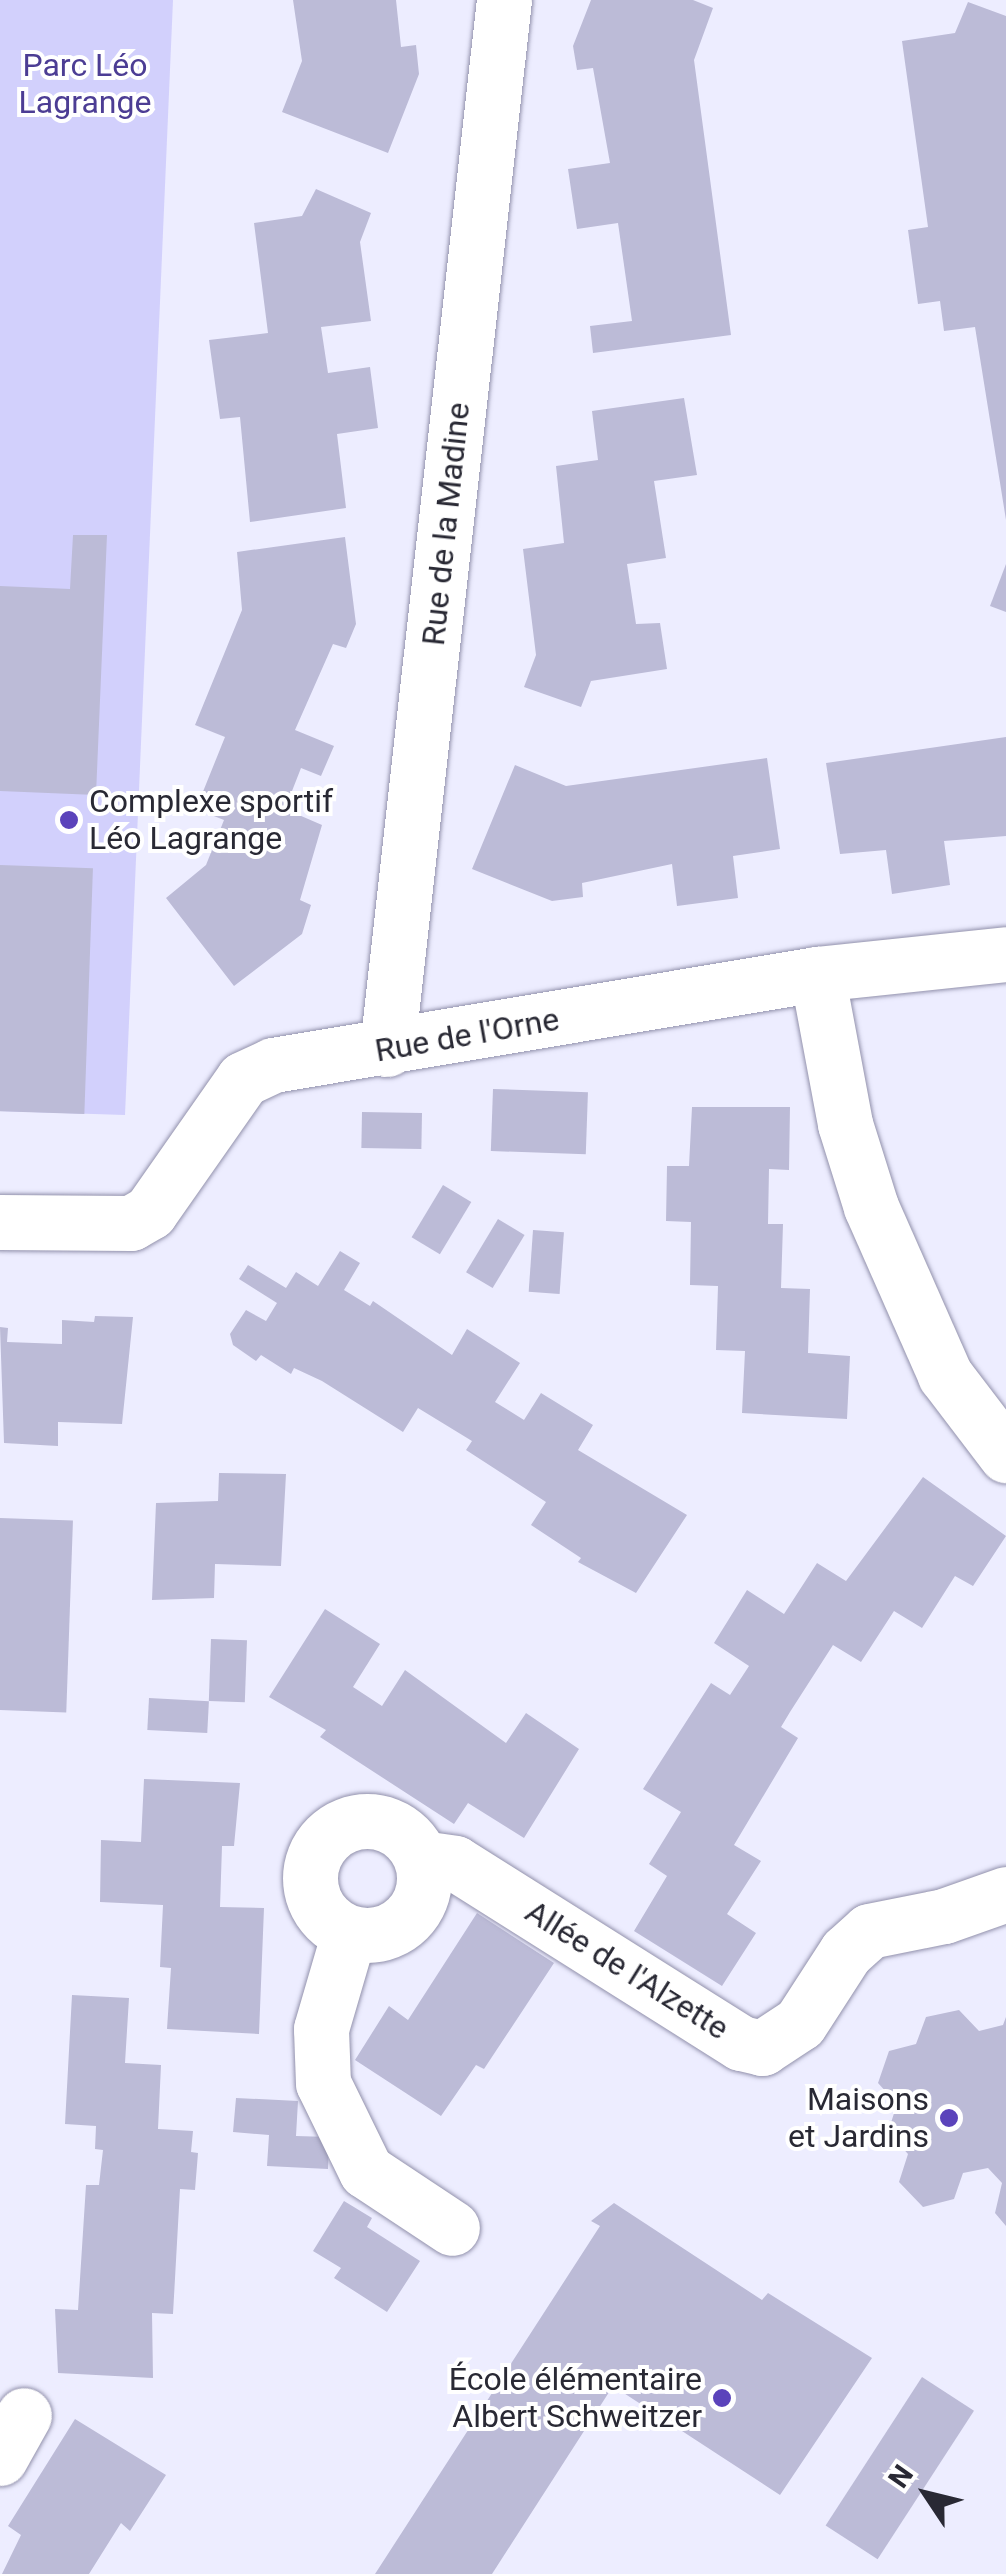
<!DOCTYPE html>
<html>
<head>
<meta charset="utf-8">
<style>
	body { margin:0 }
	#map { position:relative; width:1006px; height:2574px; overflow:hidden; background:#ededff; font-family:Roboto,sans-serif }
	div>[style] { position:absolute }
	[style*='--x'] { left:calc(var(--x)*1px); top:calc(var(--y)*1px); width:calc(var(--w)*1px); rotate:calc(var(--a)*1deg) }
	.green>* { inset:0; background:#d2d0fc }
	.building>* { inset:0; background:#bcbbd7; transform-origin:0 0 }
	.roads { filter:drop-shadow(0 0 2px #9291ac) drop-shadow(0 0 2px #9291ac) }
	.minor>* { height:55px; margin:-27.5px; padding:0 27.5px; transform-origin:27.5px; border-radius:27.5px; background:#fff }
	.minor>.ring { margin:-27.5px; padding:0; box-sizing:content-box; background:none; border:55px solid #fff; border-radius:50% }
	.dots>* { width:28px; height:28px; translate:-50% -50%; box-sizing:border-box; border:5px solid #fff; border-radius:50% }
	span { translate:-50% -50%; white-space:nowrap; text-align:center; line-height:1.15; -webkit-text-stroke:8px #fff; paint-order:stroke }
	.park-label { font-size:32px; color:#4c3d94 }
	.street-label { font-size:32px; color:#292934 }
	.poi-label { font-size:32px; color:#292934 }
	.left { translate:0 -50%; text-align:left }
	.right { translate:-100% -50%; text-align:right }
	.north { position:absolute; left:876px; top:2444px; width:100px; height:100px; -webkit-text-stroke:8px #fff; paint-order:stroke; rotate:305deg; font-size:28px; font-weight:700; line-height:40px; text-align:center; color:#292934 }
	.north::after { content:''; display:block; margin:auto; width:35px; height:45px; background:#292934; clip-path:polygon(50% 0,100% 100%,50% 72%,0 100%) }
</style>
</head>
<body>
<div id="map">
	<div class="green">
		<i style="clip-path:polygon(0 0,173px 0,125px 1115px,0 1111px)"></i>
	</div>
	<div class="building">
		<i style="clip-path:polygon(293px 0,396px 0,401px 47px,416px 45px,419px 74px,388px 153px,282px 112px,302px 61px)"></i>
		<i style="clip-path:polygon(591px 0,693px 0,713px 8px,694px 60px,731px 335px,593px 353px,590px 326px,632px 321px,618px 223px,577px 229px,568px 169px,610px 163px,593px 68px,577px 70px,573px 46px)"></i>
		<i style="clip-path:polygon(968px 2px,1006px 16px,1006px 520px,975px 327px,944px 331px,940px 301px,918px 304px,908px 230px,928px 227px,902px 41px,955px 33px)"></i>
		<i style="clip-path:polygon(316px 189px,371px 213px,360px 242px,371px 321px,321px 327px,328px 373px,370px 367px,378px 428px,337px 434px,346px 508px,250px 522px,240px 417px,220px 419px,209px 340px,268px 333px,254px 223px,302px 216px)"></i>
		<i style="clip-path:polygon(684px 398px,697px 475px,654px 481px,666px 558px,627px 564px,636px 624px,660px 623px,667px 669px,591px 681px,581px 707px,524px 687px,536px 655px,523px 549px,564px 543px,556px 466px,598px 460px,592px 411px)"></i>
		<i style="clip-path:polygon(73px 535px,107px 535px,96px 795px,0 791px,0 586px,70px 589px)"></i>
		<i style="clip-path:polygon(345px 537px,356px 624px,346px 648px,333px 644px,295px 730px,334px 746px,321px 776px,301px 768px,285px 809px,322px 825px,300px 900px,311px 905px,302px 934px,234px 986px,166px 898px,206px 865px,224px 820px,196px 809px,225px 737px,195px 725px,242px 610px,237px 552px)"></i>
		<i style="clip-path:polygon(1006px 564px,1006px 612px,990px 606px)"></i>
		<i style="clip-path:polygon(1006px 737px,1006px 836px,944px 841px,950px 885px,892px 894px,886px 850px,840px 854px,826px 763px)"></i>
		<i style="clip-path:polygon(767px 758px,780px 849px,733px 856px,738px 898px,677px 906px,672px 864px,582px 883px,583px 897px,552px 901px,472px 869px,515px 765px,566px 786px)"></i>
		<i style="left:0;top:865px;width:93px;height:246px;rotate:2deg"></i>
		<i style="left:493px;top:1089px;width:95px;height:62px;rotate:2deg"></i>
		<i style="clip-path:polygon(692px 1107px,790px 1107px,789px 1170px,769px 1169px,768px 1224px,783px 1224px,781px 1288px,810px 1289px,808px 1353px,850px 1356px,847px 1419px,742px 1413px,745px 1351px,716px 1350px,718px 1286px,690px 1285px,691px 1222px,666px 1221px,667px 1166px,689px 1166px)"></i>
		<i style="left:362px;top:1112px;width:60px;height:36px;rotate:1deg"></i>
		<i style="left:443px;top:1185px;width:33px;height:61px;rotate:31deg"></i>
		<i style="left:498px;top:1219px;width:31px;height:62px;rotate:31deg"></i>
		<i style="left:533px;top:1230px;width:31px;height:62px;rotate:4deg"></i>
		<i style="clip-path:polygon(340px 1251px,360px 1263px,344px 1290px,370px 1306px,373px 1301px,452px 1355px,467px 1329px,520px 1363px,495px 1402px,524px 1420px,541px 1393px,593px 1425px,578px 1450px,687px 1515px,636px 1593px,578px 1562px,581px 1558px,531px 1525px,546px 1502px,466px 1450px,472px 1441px,418px 1408px,403px 1432px,322px 1381px,294px 1368px,291px 1374px,261px 1355px,256px 1361px,233px 1345px,230px 1334px,246px 1310px,266px 1321px,277px 1303px,239px 1279px,248px 1265px,286px 1288px,296px 1272px,318px 1286px)"></i>
		<i style="clip-path:polygon(95px 1316px,133px 1317px,122px 1424px,58px 1422px,58px 1446px,4px 1443px,0 1327px,8px 1328px,7px 1342px,62px 1344px,62px 1320px,94px 1322px)"></i>
		<i style="clip-path:polygon(219px 1473px,286px 1474px,281px 1566px,215px 1564px,214px 1598px,152px 1600px,156px 1503px,218px 1501px)"></i>
		<i style="clip-path:polygon(923px 1477px,1006px 1536px,973px 1586px,955px 1576px,922px 1628px,894px 1611px,861px 1662px,833px 1645px,790px 1712px,781px 1727px,798px 1738px,734px 1845px,761px 1861px,727px 1914px,756px 1933px,722px 1986px,634px 1931px,667px 1876px,649px 1864px,681px 1812px,643px 1789px,711px 1683px,730px 1695px,749px 1666px,714px 1643px,747px 1590px,784px 1614px,817px 1563px,846px 1581px)"></i>
		<i style="left:0;top:1518px;width:73px;height:192px;rotate:2deg"></i>
		<i style="clip-path:polygon(325px 1609px,380px 1644px,353px 1687px,382px 1706px,405px 1670px,506px 1743px,526px 1713px,579px 1749px,524px 1838px,468px 1803px,454px 1824px,320px 1737px,326px 1730px,269px 1697px)"></i>
		<i style="left:211px;top:1639px;width:36px;height:62px;rotate:2deg"></i>
		<i style="left:149px;top:1698px;width:60px;height:32px;rotate:3deg"></i>
		<i style="clip-path:polygon(144px 1779px,240px 1783px,234px 1846px,222px 1846px,220px 1907px,264px 1908px,259px 2034px,167px 2029px,171px 1968px,160px 1967px,163px 1905px,100px 1902px,101px 1840px,141px 1842px)"></i>
		<i style="clip-path:polygon(477px 1913px,554px 1963px,484px 2069px,476px 2065px,441px 2116px,355px 2060px,389px 2006px,408px 2020px)"></i>
		<i style="clip-path:polygon(72px 1995px,129px 1998px,125px 2063px,161px 2065px,158px 2129px,193px 2131px,191px 2152px,198px 2153px,195px 2190px,180px 2189px,173px 2314px,152px 2313px,153px 2378px,58px 2373px,55px 2309px,78px 2310px,86px 2185px,99px 2185px,103px 2150px,95px 2149px,96px 2126px,65px 2124px)"></i>
		<i style="clip-path:polygon(959px 2010px,979px 2031px,1003px 2025px,1006px 2017px,1006px 2226px,995px 2213px,1002px 2183px,988px 2168px,963px 2173px,954px 2199px,923px 2207px,899px 2182px,908px 2154px,888px 2132px,897px 2104px,878px 2083px,889px 2051px,916px 2044px,926px 2017px)"></i>
		<i style="clip-path:polygon(236px 2098px,298px 2101px,296px 2136px,329px 2137px,328px 2169px,267px 2166px,269px 2135px,233px 2132px)"></i>
		<i style="clip-path:polygon(344px 2201px,372px 2218px,367px 2227px,420px 2261px,387px 2312px,334px 2278px,341px 2268px,313px 2251px)"></i>
		<i style="clip-path:polygon(614px 2203px,762px 2300px,768px 2293px,872px 2358px,780px 2495px,613px 2386px,492px 2574px,375px 2574px,600px 2226px,591px 2221px)"></i>
		<i style="left:922px;top:2377px;width:62px;height:177px;rotate:33deg"></i>
		<i style="clip-path:polygon(75px 2419px,166px 2475px,130px 2531px,121px 2523px,89px 2574px,2px 2574px,21px 2535px,8px 2526px)"></i>
	</div>
	<div class="roads">
		<div class="minor">
			<i style="--x:817;--y:974;--w:153;--a:79.4"></i>
			<i style="--x:845;--y:1124;--w:87;--a:72.6"></i>
			<i style="--x:871;--y:1207;--w:184;--a:66.2"></i>
			<i style="--x:945;--y:1375;--w:101;--a:52.7"></i>
			<i style="--x:387;--y:1049;--w:1056;--a:-83.64"></i>
			<i style="--x:0;--y:1222;--w:131;--a:0.4"></i>
			<i style="--x:131;--y:1223;--w:22;--a:-30"></i>
			<i style="--x:150;--y:1212;--w:162;--a:-55"></i>
			<i style="--x:243;--y:1079;--w:33;--a:-25"></i>
			<i style="--x:273;--y:1065;--w:552;--a:-9.5"></i>
			<i style="--x:817;--y:974;--w:190;--a:-6"></i>
			<i class="ring" style="left:310px;top:1821px;width:59px;height:59px"></i>
			<i style="--x:421;--y:1858;--w:34;--a:8"></i>
			<i style="--x:455;--y:1863;--w:338;--a:32.2"></i>
			<i style="--x:741;--y:2043;--w:22;--a:13"></i>
			<i style="--x:762;--y:2048;--w:45;--a:-33.3"></i>
			<i style="--x:800;--y:2023;--w:85;--a:-57.1"></i>
			<i style="--x:846;--y:1952;--w:31;--a:-42"></i>
			<i style="--x:869;--y:1931;--w:76;--a:-11.3"></i>
			<i style="--x:944;--y:1916;--w:66;--a:-19.5"></i>
			<i style="--x:349;--y:1933;--w:100;--a:106.3"></i>
			<i style="--x:321;--y:2029;--w:54;--a:87.9"></i>
			<i style="--x:323;--y:2083;--w:98;--a:64"></i>
			<i style="--x:366;--y:2171;--w:103;--a:33.5"></i>
			<i style="--x:0;--y:2458;--w:49;--a:-60.8"></i>
		</div>
	</div>
	<div class="dots">
		<i style="left:69px;top:820px;background:#5b43bb"></i>
		<i style="left:949px;top:2118px;background:#5b43bb"></i>
		<i style="left:722px;top:2398px;background:#5b43bb"></i>
	</div>
	<div class="park-label">
		<span style="left:85px;top:84px">Parc Léo<br>Lagrange</span>
	</div>
	<div class="street-label">
		<span style="left:446px;top:524px;rotate:-84deg">Rue de la Madine</span>
		<span style="left:467px;top:1035px;rotate:-10deg">Rue de l'Orne</span>
		<span style="left:627px;top:1970px;rotate:32deg">Allée de l'Alzette</span>
	</div>
	<div class="poi-label">
		<span class="left" style="left:89px;top:820px">Complexe sportif<br>Léo Lagrange</span>
		<span class="right" style="left:929px;top:2118px">Maisons<br>et Jardins</span>
		<span class="right" style="left:702px;top:2398px">École élémentaire<br>Albert Schweitzer</span>
	</div>
	<div class="north">N</div>
</div>
</body>
</html>
